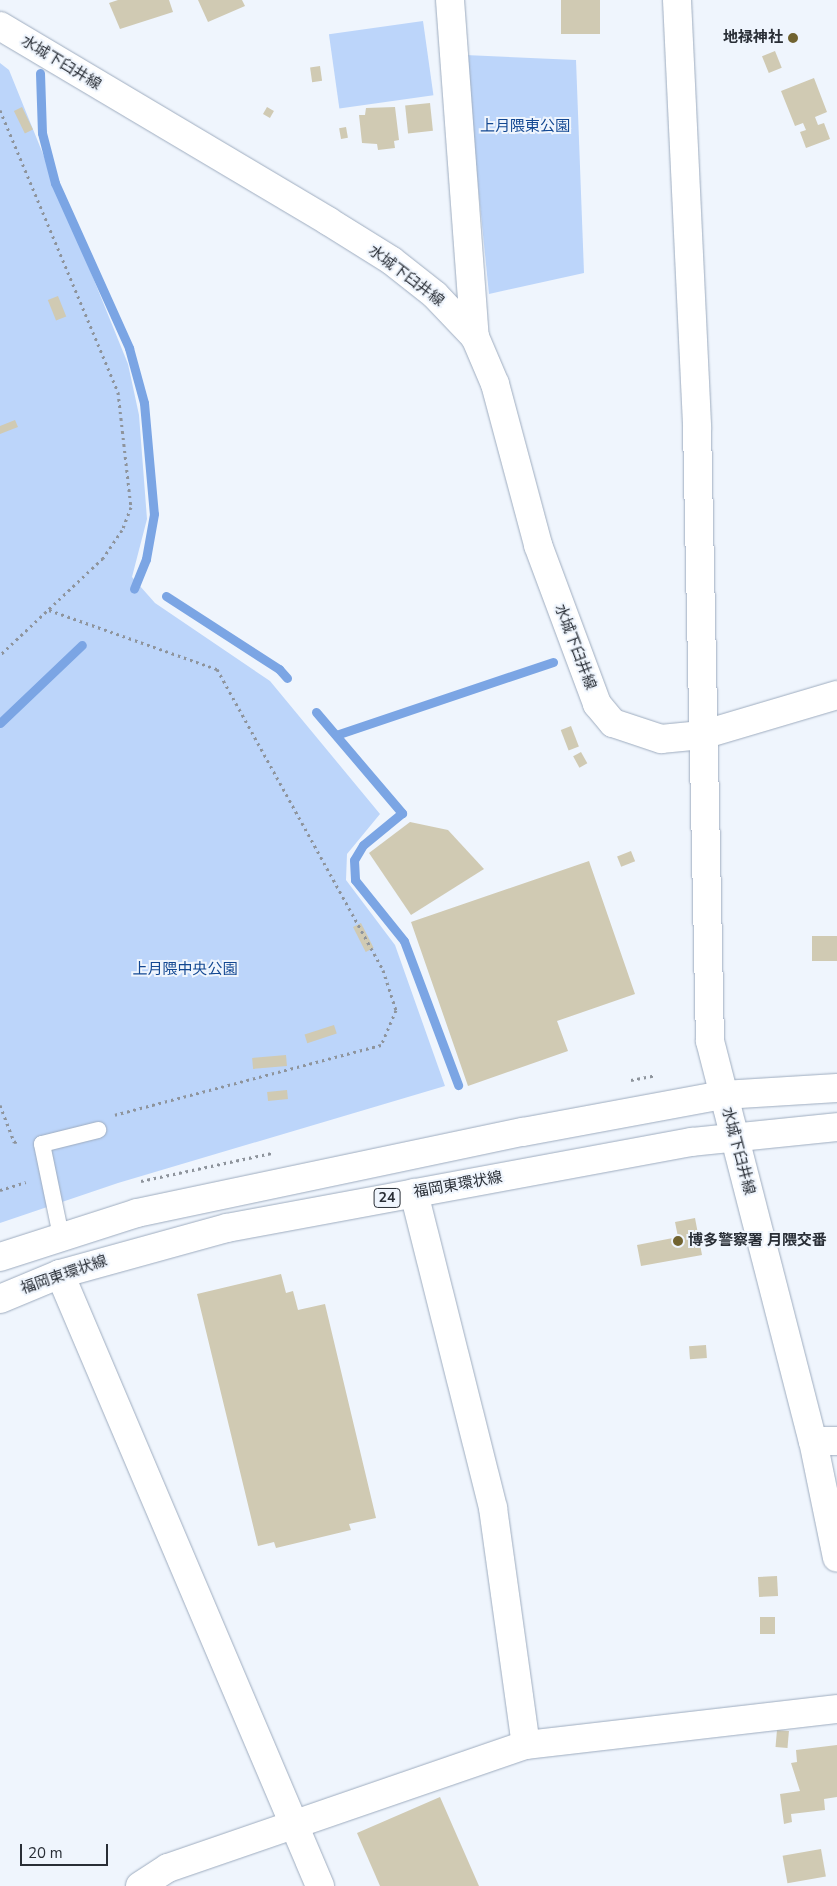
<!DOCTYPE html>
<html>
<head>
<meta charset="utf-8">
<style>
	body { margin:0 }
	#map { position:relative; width:837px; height:1886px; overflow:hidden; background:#eff5fd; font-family:"Nunito Sans","Noto Sans JP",sans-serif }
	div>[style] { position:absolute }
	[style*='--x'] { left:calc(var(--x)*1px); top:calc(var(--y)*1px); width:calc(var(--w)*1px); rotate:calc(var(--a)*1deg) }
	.green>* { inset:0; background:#bcd5fa; transform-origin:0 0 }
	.stream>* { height:9px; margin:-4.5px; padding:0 4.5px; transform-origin:4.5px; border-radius:4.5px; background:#7ba5e4 }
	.building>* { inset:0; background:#d0cab3; transform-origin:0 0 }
	.path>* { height:3px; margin-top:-1.5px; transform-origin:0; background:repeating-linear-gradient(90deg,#8e949c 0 2.5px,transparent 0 6.5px) }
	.roads { filter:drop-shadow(0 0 1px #9eacbf) drop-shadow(0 0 1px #9eacbf) }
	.lane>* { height:16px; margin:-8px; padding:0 8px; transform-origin:8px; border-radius:8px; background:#fff }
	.street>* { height:28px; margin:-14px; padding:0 14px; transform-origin:14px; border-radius:14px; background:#fff }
	.secondary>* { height:28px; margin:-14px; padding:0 14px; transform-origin:14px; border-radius:14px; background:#fff }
	.primary>* { height:28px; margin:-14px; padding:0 14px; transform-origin:14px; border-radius:14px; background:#fff }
	.dots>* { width:14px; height:14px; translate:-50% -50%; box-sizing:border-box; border:2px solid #eff5fd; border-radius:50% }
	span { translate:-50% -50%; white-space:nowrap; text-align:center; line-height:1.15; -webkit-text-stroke:4px #eff5fd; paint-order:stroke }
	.shield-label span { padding:1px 4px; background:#eff5fd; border:1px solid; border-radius:4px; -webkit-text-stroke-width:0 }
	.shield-label { font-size:14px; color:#292e36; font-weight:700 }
	.poi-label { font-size:15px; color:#292e36; font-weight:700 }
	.right { translate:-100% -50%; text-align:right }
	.left { translate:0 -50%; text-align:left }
	.street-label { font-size:15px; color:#292e36 }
	.park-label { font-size:15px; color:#134892 }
	.scale { position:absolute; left:20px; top:1844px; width:88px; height:22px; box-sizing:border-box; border:2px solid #292e36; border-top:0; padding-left:6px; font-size:15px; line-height:18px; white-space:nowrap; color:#292e36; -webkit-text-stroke:4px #eff5fd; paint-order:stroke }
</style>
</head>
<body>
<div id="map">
	<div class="green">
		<i style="left:423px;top:21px;width:75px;height:95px;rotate:82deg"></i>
		<i style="clip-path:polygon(465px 55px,576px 60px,584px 273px,489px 294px)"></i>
		<i style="clip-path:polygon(0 63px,9px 70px,128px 364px,139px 415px,147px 519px,132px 577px,155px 603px,270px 681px,380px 814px,347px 854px,346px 880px,395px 945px,445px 1086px,118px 1183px,0 1223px)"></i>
	</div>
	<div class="stream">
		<i style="--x:40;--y:73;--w:60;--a:88.1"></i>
		<i style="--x:42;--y:133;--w:52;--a:75.4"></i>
		<i style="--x:55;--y:183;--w:181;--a:65.8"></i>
		<i style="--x:129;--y:348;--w:57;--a:74.7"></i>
		<i style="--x:144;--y:403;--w:111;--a:84.9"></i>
		<i style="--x:154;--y:514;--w:46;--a:100.1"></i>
		<i style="--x:146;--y:559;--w:32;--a:112"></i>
		<i style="--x:166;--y:596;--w:135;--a:32.9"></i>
		<i style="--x:279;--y:669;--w:12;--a:48"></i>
		<i style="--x:316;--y:712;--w:133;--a:49.6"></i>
		<i style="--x:402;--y:813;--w:50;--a:140.6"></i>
		<i style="--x:363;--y:845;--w:17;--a:121"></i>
		<i style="--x:354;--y:860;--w:20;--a:87"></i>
		<i style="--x:355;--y:880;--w:78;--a:51.2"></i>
		<i style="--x:404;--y:941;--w:154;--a:69.4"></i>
		<i style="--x:0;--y:723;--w:113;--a:-43.6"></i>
		<i style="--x:336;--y:735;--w:229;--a:-18.6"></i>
	</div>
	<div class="building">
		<i style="clip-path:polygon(118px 0,169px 0,173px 12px,120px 29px,109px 3px)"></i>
		<i style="clip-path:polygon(198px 0,242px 0,245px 6px,208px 22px)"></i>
		<i style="left:561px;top:0;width:39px;height:34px"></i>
		<i style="left:775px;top:51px;width:18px;height:14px;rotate:68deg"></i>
		<i style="left:320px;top:66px;width:15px;height:10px;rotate:82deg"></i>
		<i style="clip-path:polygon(814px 78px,827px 112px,815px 117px,818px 125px,824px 123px,830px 139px,806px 148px,800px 132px,806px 130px,803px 123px,795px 126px,781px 91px)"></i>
		<i style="left:430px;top:103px;width:28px;height:25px;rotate:84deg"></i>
		<i style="left:22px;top:107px;width:25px;height:9px;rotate:64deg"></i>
		<i style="left:267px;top:107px;width:8px;height:8px;rotate:30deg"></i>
		<i style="clip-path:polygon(395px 107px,399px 140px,394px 141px,395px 148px,378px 150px,377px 144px,362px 143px,359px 115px,365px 115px,366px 108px)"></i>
		<i style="left:346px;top:127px;width:11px;height:7px;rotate:80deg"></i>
		<i style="left:58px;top:296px;width:22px;height:11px;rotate:68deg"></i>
		<i style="clip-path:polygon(15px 420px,18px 427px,0 434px,0 426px)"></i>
		<i style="left:571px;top:726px;width:22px;height:11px;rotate:69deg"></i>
		<i style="left:581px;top:752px;width:13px;height:9px;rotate:61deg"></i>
		<i style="clip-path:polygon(410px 822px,448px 830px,484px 869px,411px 915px,369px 853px)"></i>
		<i style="left:631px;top:851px;width:11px;height:15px;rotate:68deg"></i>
		<i style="clip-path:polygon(589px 861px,635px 994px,557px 1021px,568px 1051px,468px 1086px,411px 922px)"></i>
		<i style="left:361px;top:923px;width:28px;height:9px;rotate:63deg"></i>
		<i style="left:837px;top:936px;width:25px;height:25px;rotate:90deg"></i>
		<i style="left:334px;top:1025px;width:9px;height:31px;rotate:72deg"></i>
		<i style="left:286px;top:1055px;width:11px;height:34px;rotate:85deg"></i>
		<i style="left:287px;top:1090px;width:9px;height:20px;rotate:84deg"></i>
		<i style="clip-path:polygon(695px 1218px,702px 1255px,641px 1266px,637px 1245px,678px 1237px,675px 1222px)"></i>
		<i style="clip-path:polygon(281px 1274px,286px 1293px,293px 1291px,298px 1310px,325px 1304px,376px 1518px,349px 1524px,351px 1530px,276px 1548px,274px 1542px,258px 1546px,197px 1294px)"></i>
		<i style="left:706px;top:1345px;width:13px;height:17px;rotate:86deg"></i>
		<i style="left:777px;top:1576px;width:20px;height:19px;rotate:87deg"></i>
		<i style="left:775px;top:1617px;width:17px;height:15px;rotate:90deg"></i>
		<i style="left:777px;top:1730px;width:12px;height:17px;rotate:5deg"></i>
		<i style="clip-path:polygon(837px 1745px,837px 1797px,824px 1799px,825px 1810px,791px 1814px,792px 1822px,784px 1824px,780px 1794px,800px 1791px,791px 1763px,797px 1762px,796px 1750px)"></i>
		<i style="clip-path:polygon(440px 1797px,479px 1886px,380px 1886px,357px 1833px)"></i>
		<i style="left:821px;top:1849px;width:28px;height:39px;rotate:80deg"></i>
	</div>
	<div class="path">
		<i style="--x:0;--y:110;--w:306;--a:67.3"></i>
		<i style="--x:118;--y:392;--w:116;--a:83.6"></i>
		<i style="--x:131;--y:507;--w:25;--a:111"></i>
		<i style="--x:122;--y:530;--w:34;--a:124"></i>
		<i style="--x:103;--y:558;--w:141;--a:136.7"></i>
		<i style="--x:49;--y:610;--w:178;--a:19.4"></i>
		<i style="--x:217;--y:669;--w:344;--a:61.1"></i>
		<i style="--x:383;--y:970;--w:42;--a:72"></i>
		<i style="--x:396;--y:1010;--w:38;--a:113"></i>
		<i style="--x:381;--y:1045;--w:275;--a:165.3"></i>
		<i style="--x:631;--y:1080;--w:25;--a:-11"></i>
		<i style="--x:0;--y:1105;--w:40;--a:69"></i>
		<i style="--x:14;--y:1142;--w:5;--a:-11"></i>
		<i style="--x:141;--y:1181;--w:134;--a:-12.1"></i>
		<i style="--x:0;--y:1190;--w:27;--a:-17"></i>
	</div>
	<div class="roads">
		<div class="lane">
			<i style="--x:61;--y:1236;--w:94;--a:-101.7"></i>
			<i style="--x:42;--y:1144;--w:58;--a:-14"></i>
		</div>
		<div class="street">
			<i style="--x:450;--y:0;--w:338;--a:85.8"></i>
			<i style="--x:702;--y:735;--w:141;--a:-16.5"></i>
			<i style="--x:414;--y:1193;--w:325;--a:75.9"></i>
			<i style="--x:493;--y:1508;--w:239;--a:82.1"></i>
			<i style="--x:60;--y:1274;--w:665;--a:66.98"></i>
			<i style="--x:813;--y:1441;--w:24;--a:0"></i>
			<i style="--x:140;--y:1886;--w:33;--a:-33"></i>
			<i style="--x:168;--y:1868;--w:379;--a:-19"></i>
			<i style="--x:526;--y:1745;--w:313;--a:-6.6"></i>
		</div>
		<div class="secondary">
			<i style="--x:677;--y:0;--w:427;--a:87.3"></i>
			<i style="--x:697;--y:427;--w:614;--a:88.79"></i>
			<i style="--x:710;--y:1041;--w:413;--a:75.6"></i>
			<i style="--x:813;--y:1441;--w:119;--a:78.4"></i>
			<i style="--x:0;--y:26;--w:382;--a:30.7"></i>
			<i style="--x:328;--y:221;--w:75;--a:32"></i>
			<i style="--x:392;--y:261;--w:55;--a:38.3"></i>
			<i style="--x:435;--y:295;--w:58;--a:46.4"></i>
			<i style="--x:475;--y:337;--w:51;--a:66.9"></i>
			<i style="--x:495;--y:384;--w:167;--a:75"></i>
			<i style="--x:538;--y:545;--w:170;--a:69.6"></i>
			<i style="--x:597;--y:704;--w:25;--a:50"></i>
			<i style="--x:613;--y:723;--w:51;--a:18.4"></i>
			<i style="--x:661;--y:739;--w:41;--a:-5.6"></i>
		</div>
		<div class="primary">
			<i style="--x:0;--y:1257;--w:144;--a:-17.8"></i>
			<i style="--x:137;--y:1213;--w:394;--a:-11.9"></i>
			<i style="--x:523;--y:1132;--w:203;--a:-10.5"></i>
			<i style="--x:723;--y:1095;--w:114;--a:-3.5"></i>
			<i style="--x:0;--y:1299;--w:65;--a:-22.6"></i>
			<i style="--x:60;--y:1274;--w:173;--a:-15.4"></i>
			<i style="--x:227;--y:1228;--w:473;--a:-10.5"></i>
			<i style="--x:692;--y:1142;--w:146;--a:-5.9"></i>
		</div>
	</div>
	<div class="dots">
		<i style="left:793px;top:38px;background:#716330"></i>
		<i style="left:678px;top:1241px;background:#716330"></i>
	</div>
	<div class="shield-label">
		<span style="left:387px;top:1198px">24</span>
	</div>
	<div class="poi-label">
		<span class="right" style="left:783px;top:38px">地禄神社</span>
		<span class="left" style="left:688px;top:1241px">博多警察署 月隈交番</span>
	</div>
	<div class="street-label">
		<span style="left:61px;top:63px;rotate:31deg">水城下臼井線</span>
		<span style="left:406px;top:276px;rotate:37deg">水城下臼井線</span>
		<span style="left:575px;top:647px;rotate:69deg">水城下臼井線</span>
		<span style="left:738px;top:1151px;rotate:75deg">水城下臼井線</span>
		<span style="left:458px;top:1185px;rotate:-10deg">福岡東環状線</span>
		<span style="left:64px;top:1275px;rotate:-19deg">福岡東環状線</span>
	</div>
	<div class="park-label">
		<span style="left:525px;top:127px">上月隈東公園</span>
		<span style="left:185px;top:970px">上月隈中央公園</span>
	</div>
	<div class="scale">20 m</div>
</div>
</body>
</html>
